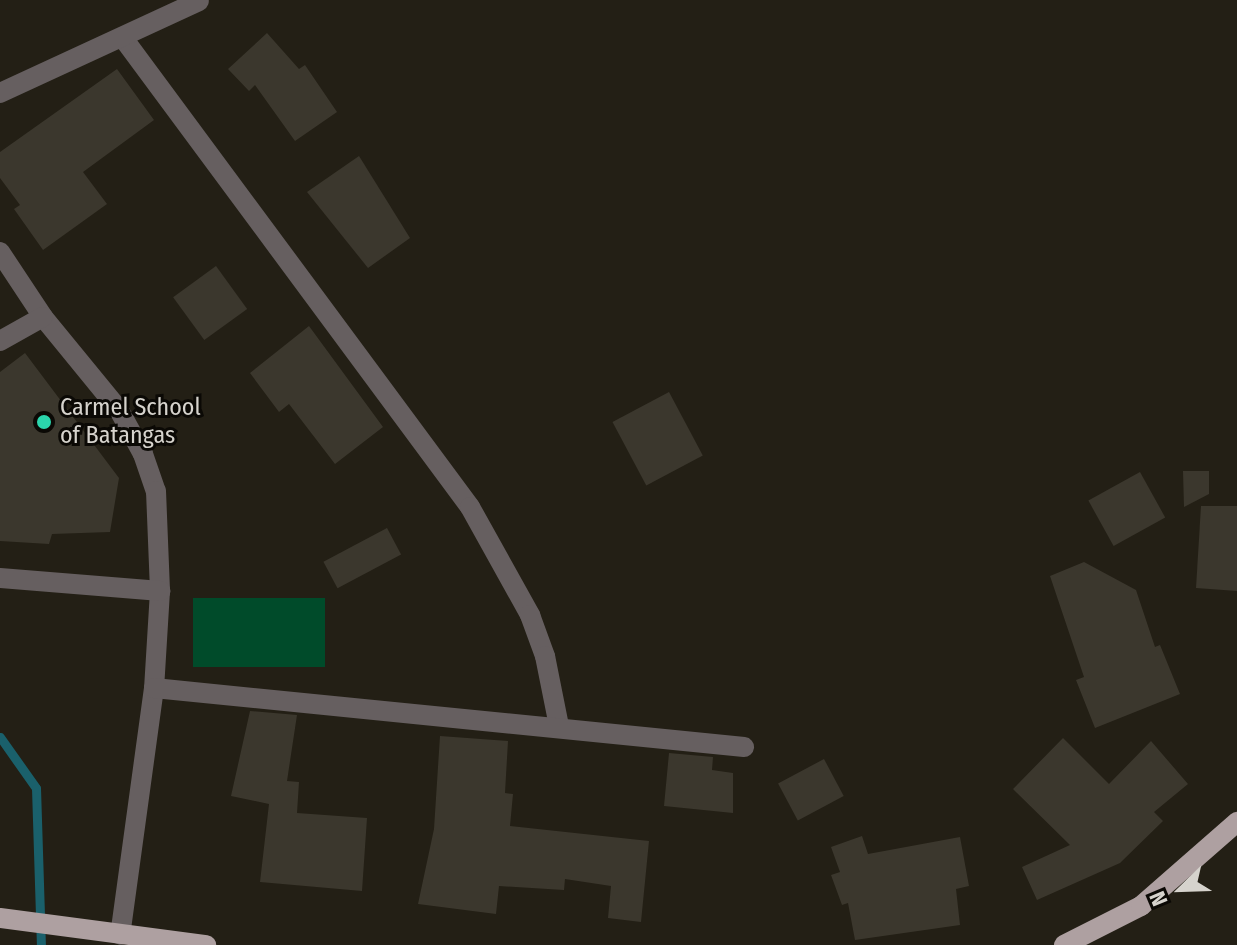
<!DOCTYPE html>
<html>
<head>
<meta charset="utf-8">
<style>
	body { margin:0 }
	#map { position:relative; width:1237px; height:945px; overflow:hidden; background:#231f15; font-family:"Fira Sans Condensed",sans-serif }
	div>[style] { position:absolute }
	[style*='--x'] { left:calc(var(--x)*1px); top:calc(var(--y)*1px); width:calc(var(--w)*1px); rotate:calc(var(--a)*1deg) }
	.green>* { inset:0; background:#004b2a; transform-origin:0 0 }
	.stream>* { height:9px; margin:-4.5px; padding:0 4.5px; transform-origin:4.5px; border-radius:4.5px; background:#1a606b }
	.building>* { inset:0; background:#3b372d; transform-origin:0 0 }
	.minor>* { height:20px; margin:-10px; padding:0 10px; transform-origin:10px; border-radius:10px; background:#665f60 }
	.major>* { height:20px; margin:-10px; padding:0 10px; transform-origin:10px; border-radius:10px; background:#aea0a1 }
	.dots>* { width:22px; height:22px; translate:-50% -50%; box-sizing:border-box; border:4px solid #0b0905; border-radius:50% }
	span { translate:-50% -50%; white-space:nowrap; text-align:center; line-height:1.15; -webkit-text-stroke:6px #0b0905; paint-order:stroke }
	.poi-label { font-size:24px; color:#d6d3cd }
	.left { translate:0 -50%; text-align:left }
	.north { position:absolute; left:1141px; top:849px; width:80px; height:80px; -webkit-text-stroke:6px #0b0905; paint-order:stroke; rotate:247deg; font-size:22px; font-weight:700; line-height:32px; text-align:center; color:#d6d3cd }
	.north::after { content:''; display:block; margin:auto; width:28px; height:36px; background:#d6d3cd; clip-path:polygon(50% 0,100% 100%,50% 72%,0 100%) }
</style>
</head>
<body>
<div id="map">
	<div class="green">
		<i style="left:193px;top:598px;width:132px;height:69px"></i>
	</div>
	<div class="stream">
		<i style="--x:0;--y:737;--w:62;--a:54.8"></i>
		<i style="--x:36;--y:788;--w:157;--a:88.2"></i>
	</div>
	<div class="building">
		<i style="clip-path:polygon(267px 33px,299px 69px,305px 65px,337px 112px,295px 141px,255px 85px,249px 91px,228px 69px)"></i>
		<i style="clip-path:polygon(117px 69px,154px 120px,83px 172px,107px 204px,43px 250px,14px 209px,20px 205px,0 178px,0 152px)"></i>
		<i style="clip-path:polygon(359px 156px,410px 238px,368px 268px,307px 192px)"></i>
		<i style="left:216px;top:266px;width:53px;height:53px;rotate:54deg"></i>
		<i style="clip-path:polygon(309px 326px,383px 427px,335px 464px,289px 404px,279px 412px,250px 373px)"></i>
		<i style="clip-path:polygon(25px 353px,119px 478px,110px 532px,52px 534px,49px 544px,0 541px,0 372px)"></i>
		<i style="left:669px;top:392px;width:72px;height:64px;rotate:62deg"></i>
		<i style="clip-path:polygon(1183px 471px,1209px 471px,1209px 494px,1184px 507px)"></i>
		<i style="left:1140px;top:472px;width:52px;height:59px;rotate:61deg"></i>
		<i style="clip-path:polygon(1201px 506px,1237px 506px,1237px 591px,1196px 588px)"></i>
		<i style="left:387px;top:528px;width:30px;height:72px;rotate:62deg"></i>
		<i style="clip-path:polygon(1084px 562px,1136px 590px,1155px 647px,1160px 645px,1180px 694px,1095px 728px,1076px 680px,1084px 677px,1050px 576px)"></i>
		<i style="clip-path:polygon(250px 711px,297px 715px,287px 781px,299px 782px,297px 813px,367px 818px,362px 891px,260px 882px,269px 804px,231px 796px)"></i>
		<i style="clip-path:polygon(440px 736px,508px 741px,505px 793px,513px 794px,510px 826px,649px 841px,641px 922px,608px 918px,611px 886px,565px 879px,564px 890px,499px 886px,496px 914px,418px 904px,434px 829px)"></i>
		<i style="clip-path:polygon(1063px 738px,1109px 784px,1151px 741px,1188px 784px,1154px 812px,1163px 821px,1120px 863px,1037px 900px,1022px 867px,1070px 845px,1013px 789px)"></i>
		<i style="clip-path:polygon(669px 753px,713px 757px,712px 770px,733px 773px,733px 813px,664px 806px)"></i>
		<i style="left:824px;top:759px;width:42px;height:52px;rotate:62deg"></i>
		<i style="clip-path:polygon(862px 836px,868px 854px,960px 837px,969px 886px,956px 889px,960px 925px,855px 940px,848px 903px,842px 905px,831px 875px,840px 872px,831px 847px)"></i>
	</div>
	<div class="minor">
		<i style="--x:123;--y:38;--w:583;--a:53.5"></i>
		<i style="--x:470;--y:507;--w:124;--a:60.9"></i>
		<i style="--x:530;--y:615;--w:44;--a:69.9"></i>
		<i style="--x:545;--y:656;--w:71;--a:78.7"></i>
		<i style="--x:0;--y:93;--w:219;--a:-24.8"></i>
		<i style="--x:0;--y:252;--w:78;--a:56.5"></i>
		<i style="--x:43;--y:317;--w:120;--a:50.7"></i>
		<i style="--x:119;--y:410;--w:50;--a:61.4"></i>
		<i style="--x:143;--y:454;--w:39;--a:71"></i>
		<i style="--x:156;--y:491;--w:100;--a:87.7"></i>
		<i style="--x:160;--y:591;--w:97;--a:93.5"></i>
		<i style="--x:154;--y:688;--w:249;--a:97.8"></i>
		<i style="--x:0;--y:341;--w:49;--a:-29.2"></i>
		<i style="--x:0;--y:578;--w:161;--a:4.6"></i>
		<i style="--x:154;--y:688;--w:593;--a:5.71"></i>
	</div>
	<div class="major">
		<i style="--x:0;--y:918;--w:208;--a:7.5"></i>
		<i style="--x:1064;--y:945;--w:86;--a:-26.9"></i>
		<i style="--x:1141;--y:906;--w:128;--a:-41.2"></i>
	</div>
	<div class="dots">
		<i style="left:44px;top:422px;background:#2bd5ac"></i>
	</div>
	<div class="poi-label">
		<span class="left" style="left:60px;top:422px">Carmel School<br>of Batangas</span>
	</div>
	<div class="north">N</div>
</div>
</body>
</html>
